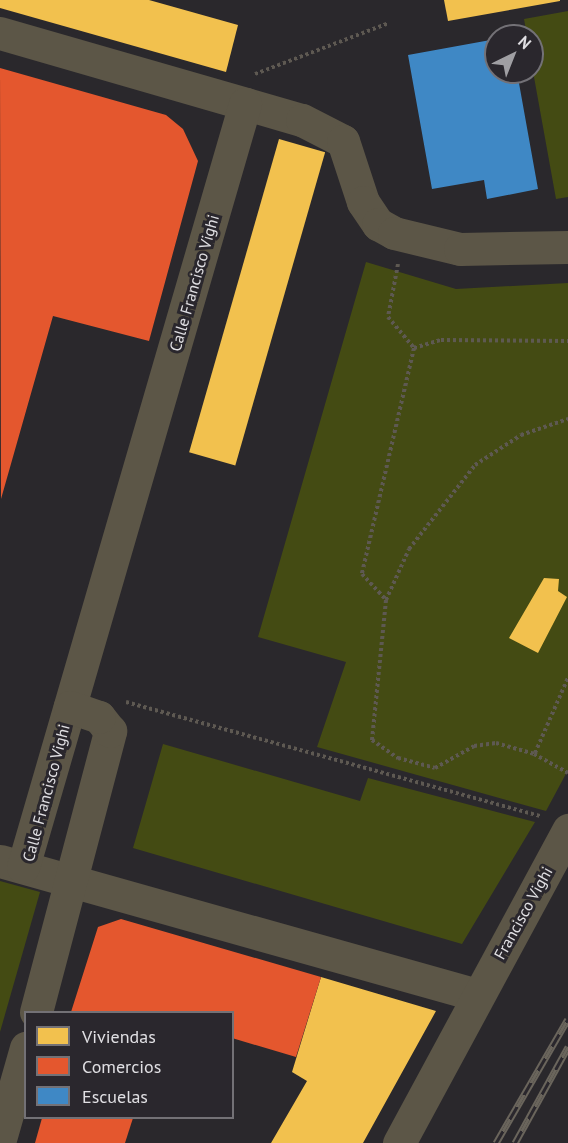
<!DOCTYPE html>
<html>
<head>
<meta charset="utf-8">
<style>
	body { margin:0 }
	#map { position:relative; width:568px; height:1143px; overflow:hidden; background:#2a282c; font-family:"PT Sans",sans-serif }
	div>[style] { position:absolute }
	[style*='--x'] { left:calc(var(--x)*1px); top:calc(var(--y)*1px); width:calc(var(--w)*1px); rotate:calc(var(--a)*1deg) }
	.green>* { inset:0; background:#444b13 }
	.homes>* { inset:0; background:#f2c14e; transform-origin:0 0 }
	.shops>* { inset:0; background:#e4572e }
	.schools>* { inset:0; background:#3f88c5 }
	.path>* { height:4px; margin-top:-2px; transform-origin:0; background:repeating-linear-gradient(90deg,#5e5952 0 3px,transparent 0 6px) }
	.minor>* { height:33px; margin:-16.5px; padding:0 16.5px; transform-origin:16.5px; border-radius:16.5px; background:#5c5647 }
	.rail>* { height:7px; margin-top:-3.5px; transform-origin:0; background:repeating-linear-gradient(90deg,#2a272d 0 14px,#6a655c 0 28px); box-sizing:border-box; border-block:2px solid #6a655c }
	span { translate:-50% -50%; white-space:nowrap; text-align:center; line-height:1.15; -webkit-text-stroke:6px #2a272d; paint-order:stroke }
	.street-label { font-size:16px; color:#e0dfe3 }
	.legend { position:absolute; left:24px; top:1011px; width:210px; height:108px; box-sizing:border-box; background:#2a272d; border:2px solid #737176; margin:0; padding:8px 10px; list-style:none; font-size:18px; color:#e0dfe3 }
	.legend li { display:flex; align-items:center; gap:12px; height:30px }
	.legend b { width:30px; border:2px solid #737176 }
	.north { position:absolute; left:484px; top:24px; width:60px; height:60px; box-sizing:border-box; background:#2a272d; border:2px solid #737176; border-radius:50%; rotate:43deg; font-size:16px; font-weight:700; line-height:24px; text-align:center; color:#e0dfe3 }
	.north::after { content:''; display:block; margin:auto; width:21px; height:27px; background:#a09fa3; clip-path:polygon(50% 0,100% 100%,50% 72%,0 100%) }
</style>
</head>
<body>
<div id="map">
	<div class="green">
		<i style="clip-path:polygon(568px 11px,568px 197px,556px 199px,532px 66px,532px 36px,527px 36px,524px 19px)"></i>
		<i style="clip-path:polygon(366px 262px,456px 289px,568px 283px,568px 770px,546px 811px,317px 747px,346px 662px,258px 637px)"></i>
		<i style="clip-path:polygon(163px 744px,360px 801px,368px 778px,535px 822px,462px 944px,133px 848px)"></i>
		<i style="clip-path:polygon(0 881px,40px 892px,0 1032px)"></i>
	</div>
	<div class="homes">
		<i style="clip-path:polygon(0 0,149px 0,238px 25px,226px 72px,0 8px)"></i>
		<i style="clip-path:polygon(444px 0,560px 0,560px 1px,448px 21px)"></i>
		<i style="left:279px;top:139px;width:48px;height:326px;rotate:16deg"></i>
		<i style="clip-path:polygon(544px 578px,559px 579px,558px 591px,567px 597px,538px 653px,509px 638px)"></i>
		<i style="clip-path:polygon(321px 977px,436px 1011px,363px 1143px,271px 1143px,307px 1081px,292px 1072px)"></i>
	</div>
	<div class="shops">
		<i style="clip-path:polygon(0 68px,166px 115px,183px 129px,198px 161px,149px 341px,53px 316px,1px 499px)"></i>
		<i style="clip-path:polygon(121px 919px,321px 977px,296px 1057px,232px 1038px,232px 1012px,71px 1012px,98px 927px)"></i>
		<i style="clip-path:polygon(42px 1118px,133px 1118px,125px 1143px,35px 1143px)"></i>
	</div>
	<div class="schools">
		<i style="clip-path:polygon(496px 39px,496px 72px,517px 72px,538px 189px,487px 199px,484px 180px,432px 189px,408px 55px)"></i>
	</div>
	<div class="path">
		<i style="--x:255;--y:74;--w:143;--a:-20.8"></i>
		<i style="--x:398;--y:264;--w:54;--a:100.7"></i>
		<i style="--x:388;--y:317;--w:40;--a:50"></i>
		<i style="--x:414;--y:348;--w:232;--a:103"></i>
		<i style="--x:362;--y:574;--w:35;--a:47"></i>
		<i style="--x:386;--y:600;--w:141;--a:95.7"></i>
		<i style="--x:372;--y:740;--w:32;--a:35"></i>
		<i style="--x:398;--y:758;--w:38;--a:15"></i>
		<i style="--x:435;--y:768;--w:45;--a:-29.4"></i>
		<i style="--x:474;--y:746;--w:22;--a:-8"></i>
		<i style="--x:496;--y:743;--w:40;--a:16"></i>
		<i style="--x:534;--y:754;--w:39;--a:29"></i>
		<i style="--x:414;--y:348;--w:28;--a:-17"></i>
		<i style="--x:441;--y:340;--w:127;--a:0.5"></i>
		<i style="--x:386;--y:600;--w:56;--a:-65.7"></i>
		<i style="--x:409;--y:549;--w:107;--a:-51.8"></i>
		<i style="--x:475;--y:465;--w:55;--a:-33.1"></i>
		<i style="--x:521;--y:435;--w:50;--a:-18.8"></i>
		<i style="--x:126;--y:702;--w:430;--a:15.4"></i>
		<i style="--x:535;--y:753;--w:82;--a:-66.3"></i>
	</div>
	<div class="minor">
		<i style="--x:0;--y:33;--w:314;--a:16.1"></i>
		<i style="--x:302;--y:120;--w:46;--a:27.1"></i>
		<i style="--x:343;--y:141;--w:64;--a:71.8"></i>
		<i style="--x:363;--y:202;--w:27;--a:56"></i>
		<i style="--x:378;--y:224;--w:18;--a:29"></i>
		<i style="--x:394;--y:233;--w:68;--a:13.6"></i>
		<i style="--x:460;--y:249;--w:108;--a:-1.1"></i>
		<i style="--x:0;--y:861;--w:496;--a:15.7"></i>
		<i style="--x:23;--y:867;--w:795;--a:-73.78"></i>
		<i style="--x:36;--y:1012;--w:291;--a:-75.2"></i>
		<i style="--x:110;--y:731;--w:18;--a:-128"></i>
		<i style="--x:99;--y:717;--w:31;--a:-161"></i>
		<i style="--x:0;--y:1139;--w:95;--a:-74.1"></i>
		<i style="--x:399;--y:1143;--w:356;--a:-61.6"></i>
	</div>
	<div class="rail">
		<i style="--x:496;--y:1143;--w:143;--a:-59.9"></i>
		<i style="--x:515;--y:1143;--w:110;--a:-61.1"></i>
	</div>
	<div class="street-label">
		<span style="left:194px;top:283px;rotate:-74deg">Calle Francisco Vighi</span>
		<span style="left:46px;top:793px;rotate:-75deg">Calle Francisco Vighi</span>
		<span style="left:523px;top:913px;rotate:-61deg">Francisco Vighi</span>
	</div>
	<ul class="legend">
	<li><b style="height:16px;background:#f2c14e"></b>Viviendas</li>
	<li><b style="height:16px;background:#e4572e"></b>Comercios</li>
	<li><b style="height:16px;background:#3f88c5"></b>Escuelas</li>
	</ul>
	<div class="north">N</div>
</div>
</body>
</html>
